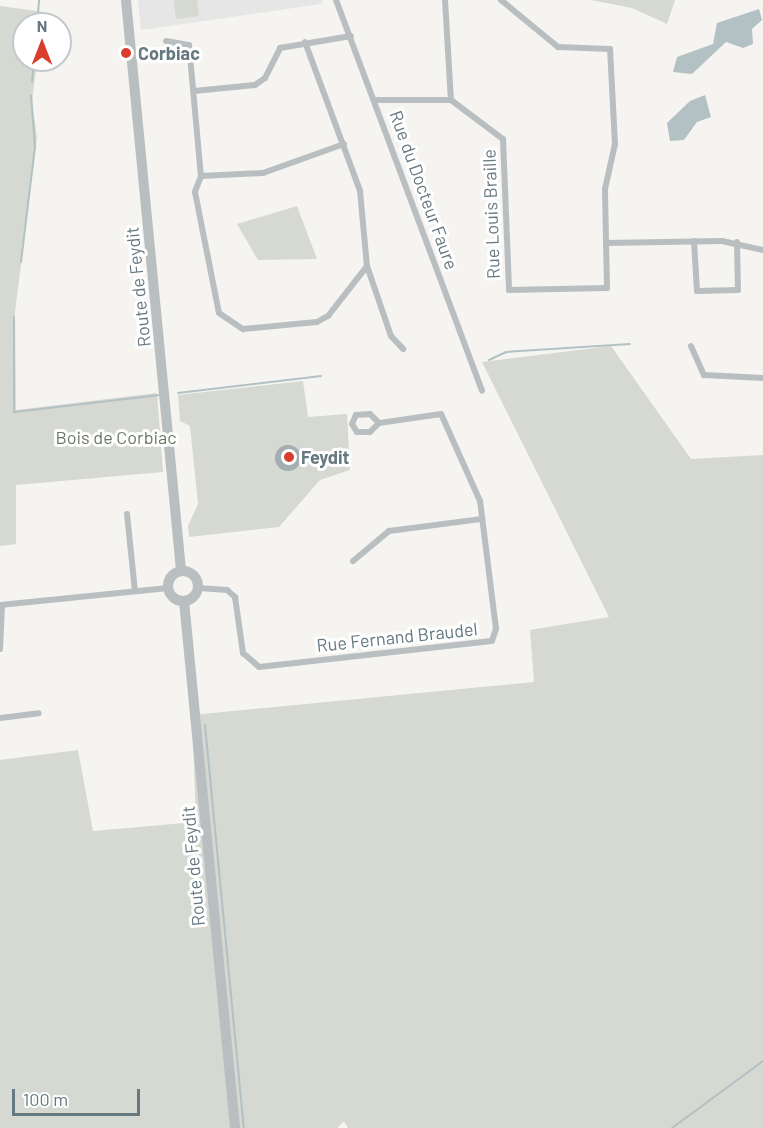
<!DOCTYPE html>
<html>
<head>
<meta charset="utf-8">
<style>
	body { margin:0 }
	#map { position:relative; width:763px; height:1128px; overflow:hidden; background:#f5f4f1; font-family:Barlow,sans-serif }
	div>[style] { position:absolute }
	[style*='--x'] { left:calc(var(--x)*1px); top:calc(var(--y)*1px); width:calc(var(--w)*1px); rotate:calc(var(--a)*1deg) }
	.built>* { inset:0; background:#e5e6e5 }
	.green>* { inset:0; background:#d5d9d1 }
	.water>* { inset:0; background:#b3c1c4 }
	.stream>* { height:2px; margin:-1px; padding:0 1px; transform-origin:1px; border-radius:1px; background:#b3c1c4 }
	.building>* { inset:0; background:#a4adb0 }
	.round { border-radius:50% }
	.minor>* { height:6px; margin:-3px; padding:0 3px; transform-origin:3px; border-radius:3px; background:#b9bfc1 }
	.tertiary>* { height:10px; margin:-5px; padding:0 5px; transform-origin:5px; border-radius:5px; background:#b9bfc1 }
	.tertiary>.ring { margin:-5px; padding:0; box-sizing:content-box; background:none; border:10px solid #b9bfc1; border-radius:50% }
	.dots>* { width:16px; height:16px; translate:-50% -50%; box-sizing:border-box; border:3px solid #fff; border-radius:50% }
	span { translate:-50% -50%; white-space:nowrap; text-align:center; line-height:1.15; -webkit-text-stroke:6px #fff; paint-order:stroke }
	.poi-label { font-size:18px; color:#667880; font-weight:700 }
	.left { translate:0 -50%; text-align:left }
	.street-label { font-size:18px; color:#667880 }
	.park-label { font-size:18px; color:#6b7864 }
	.north { position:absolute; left:12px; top:12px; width:60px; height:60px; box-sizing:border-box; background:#fff; border:2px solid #c2c9cc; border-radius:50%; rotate:0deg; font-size:16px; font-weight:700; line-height:24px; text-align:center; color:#667880 }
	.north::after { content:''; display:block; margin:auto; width:21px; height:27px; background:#d83d2e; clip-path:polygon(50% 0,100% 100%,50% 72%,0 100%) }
	.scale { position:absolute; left:12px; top:1089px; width:128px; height:27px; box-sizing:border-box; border:3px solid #667880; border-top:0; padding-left:8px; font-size:18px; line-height:21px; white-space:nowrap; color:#667880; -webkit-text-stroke:4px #fff; paint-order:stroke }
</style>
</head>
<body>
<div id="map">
	<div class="built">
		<i style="clip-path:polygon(138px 0,323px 0,321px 4px,141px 30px)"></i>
	</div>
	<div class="green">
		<i style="clip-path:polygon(174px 0,197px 0,199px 16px,176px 19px)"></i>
		<i style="clip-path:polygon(591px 0,675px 0,667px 24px,632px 8px)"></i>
		<i style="clip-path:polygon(0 6px,44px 12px,42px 24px,24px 24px,24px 60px,37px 60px,32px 102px,37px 137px,15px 312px,16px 410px,157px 393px,163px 472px,16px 485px,16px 544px,0 546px)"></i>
		<i style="clip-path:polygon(297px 206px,317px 259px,258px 260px,237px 224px)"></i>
		<i style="clip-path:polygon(611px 346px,691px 459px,763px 455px,763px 1128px,348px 1128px,344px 1121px,337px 1128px,0 1128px,0 760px,78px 750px,93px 831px,196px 822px,192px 715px,534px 682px,530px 630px,609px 617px,482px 362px)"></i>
		<i style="clip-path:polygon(303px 381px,308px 417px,347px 414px,350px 470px,320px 480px,279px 527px,189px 537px,188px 526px,198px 504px,190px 426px,180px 421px,178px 395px)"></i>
	</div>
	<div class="water">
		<i style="clip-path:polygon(759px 9px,762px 20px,752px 29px,753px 44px,743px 48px,726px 42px,692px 74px,673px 72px,677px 57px,713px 44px,717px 23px)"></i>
		<i style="clip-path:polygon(705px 95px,711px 117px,697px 122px,684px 140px,670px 141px,667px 123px,690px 101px)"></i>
	</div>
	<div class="stream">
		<i style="--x:37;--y:24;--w:24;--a:-85"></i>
		<i style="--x:32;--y:82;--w:22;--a:-85"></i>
		<i style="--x:21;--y:262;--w:116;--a:-83.1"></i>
		<i style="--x:35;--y:147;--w:52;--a:-94.4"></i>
		<i style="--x:14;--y:317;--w:95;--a:90"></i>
		<i style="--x:14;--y:412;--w:147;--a:-6.6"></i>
		<i style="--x:489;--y:360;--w:19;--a:-25"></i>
		<i style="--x:506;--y:352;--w:124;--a:-3.7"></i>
		<i style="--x:178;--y:393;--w:144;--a:-6.8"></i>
		<i style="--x:205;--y:725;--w:405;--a:84.5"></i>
		<i style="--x:672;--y:1128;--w:113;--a:-36.4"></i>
	</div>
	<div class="building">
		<i class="round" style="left:275px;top:445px;width:26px;height:26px"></i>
	</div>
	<div class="minor">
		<i style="--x:336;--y:0;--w:417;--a:69.5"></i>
		<i style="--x:445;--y:0;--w:100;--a:86.6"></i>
		<i style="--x:166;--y:41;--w:23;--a:10"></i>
		<i style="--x:189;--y:45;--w:132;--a:84.8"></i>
		<i style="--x:201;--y:176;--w:17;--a:111"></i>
		<i style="--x:195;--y:192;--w:123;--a:78.8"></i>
		<i style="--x:219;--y:313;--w:29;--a:34"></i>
		<i style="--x:243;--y:329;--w:74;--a:-5.4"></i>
		<i style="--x:317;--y:322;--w:13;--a:-29"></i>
		<i style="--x:328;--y:316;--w:63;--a:-52"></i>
		<i style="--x:305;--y:42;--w:159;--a:69.7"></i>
		<i style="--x:360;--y:191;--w:75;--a:84.7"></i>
		<i style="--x:367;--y:266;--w:74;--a:71.1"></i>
		<i style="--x:391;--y:336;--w:18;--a:47"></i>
		<i style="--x:194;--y:91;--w:61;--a:-5.6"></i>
		<i style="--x:255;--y:85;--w:12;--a:-35"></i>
		<i style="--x:265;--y:78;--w:34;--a:-63"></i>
		<i style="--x:280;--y:48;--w:72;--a:-9.6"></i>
		<i style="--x:374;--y:100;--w:77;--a:0"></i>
		<i style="--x:451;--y:100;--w:65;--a:36.9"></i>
		<i style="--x:503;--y:139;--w:151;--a:87.7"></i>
		<i style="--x:509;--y:290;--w:98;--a:-1.2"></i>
		<i style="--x:607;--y:288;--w:99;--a:-91.2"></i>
		<i style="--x:605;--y:189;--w:46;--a:-77.5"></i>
		<i style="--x:615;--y:144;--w:95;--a:-93"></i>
		<i style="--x:610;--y:49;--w:52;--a:-177.8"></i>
		<i style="--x:558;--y:47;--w:74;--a:-140.5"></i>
		<i style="--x:201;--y:176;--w:62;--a:-2.8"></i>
		<i style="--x:263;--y:173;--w:86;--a:-19.7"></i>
		<i style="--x:694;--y:241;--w:50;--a:86.6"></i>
		<i style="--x:697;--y:291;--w:41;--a:-1.4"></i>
		<i style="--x:738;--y:290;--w:48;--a:-91.2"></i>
		<i style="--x:606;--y:243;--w:116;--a:-1"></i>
		<i style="--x:722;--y:241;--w:42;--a:12.4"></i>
		<i style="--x:691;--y:346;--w:32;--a:66"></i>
		<i style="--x:704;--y:375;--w:59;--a:2.9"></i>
		<i style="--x:127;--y:514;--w:77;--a:84.1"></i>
		<i style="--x:353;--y:561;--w:47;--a:-39.8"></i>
		<i style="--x:389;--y:531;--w:94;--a:-7.4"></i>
		<i style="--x:199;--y:588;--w:28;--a:4"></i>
		<i style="--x:227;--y:590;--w:11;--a:41"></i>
		<i style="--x:235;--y:597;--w:57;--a:81.9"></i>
		<i style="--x:243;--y:653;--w:21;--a:41"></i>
		<i style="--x:259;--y:667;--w:234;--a:-6.4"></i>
		<i style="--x:492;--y:641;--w:13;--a:-72"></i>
		<i style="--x:496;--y:629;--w:129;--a:-97.1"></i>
		<i style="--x:480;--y:501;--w:95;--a:-114.1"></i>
		<i style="--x:441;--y:414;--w:63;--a:171.7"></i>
		<i style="--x:379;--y:423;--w:13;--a:135"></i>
		<i style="--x:370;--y:432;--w:13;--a:180"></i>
		<i style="--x:357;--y:432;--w:9;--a:-122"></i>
		<i style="--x:352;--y:424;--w:10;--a:-66"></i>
		<i style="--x:356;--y:415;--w:14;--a:-4"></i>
		<i style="--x:370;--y:414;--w:13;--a:45"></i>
		<i style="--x:0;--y:605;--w:169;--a:-5.8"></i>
		<i style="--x:0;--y:649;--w:44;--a:-87.4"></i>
		<i style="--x:0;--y:718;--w:39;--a:-7"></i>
	</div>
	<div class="tertiary">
		<i style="--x:126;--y:0;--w:573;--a:84.49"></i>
		<i class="ring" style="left:168px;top:571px;width:20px;height:20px"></i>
		<i style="--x:184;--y:601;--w:529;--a:84.47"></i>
	</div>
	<div class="dots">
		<i style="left:126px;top:53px;background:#d83d2e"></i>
		<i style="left:289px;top:457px;background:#d83d2e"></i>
	</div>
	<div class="poi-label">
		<span class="left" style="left:138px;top:53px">Corbiac</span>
		<span class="left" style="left:301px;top:457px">Feydit</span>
	</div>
	<div class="street-label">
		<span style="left:424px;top:190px;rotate:70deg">Rue du Docteur Faure</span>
		<span style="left:491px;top:214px;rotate:-92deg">Rue Louis Braille</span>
		<span style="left:138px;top:287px;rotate:-96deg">Route de Feydit</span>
		<span style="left:397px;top:637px;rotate:-6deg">Rue Fernand Braudel</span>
		<span style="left:193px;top:866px;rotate:-95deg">Route de Feydit</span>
	</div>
	<div class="park-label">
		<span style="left:116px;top:437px">Bois de Corbiac</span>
	</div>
	<div class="north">N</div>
	<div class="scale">100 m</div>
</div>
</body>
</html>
